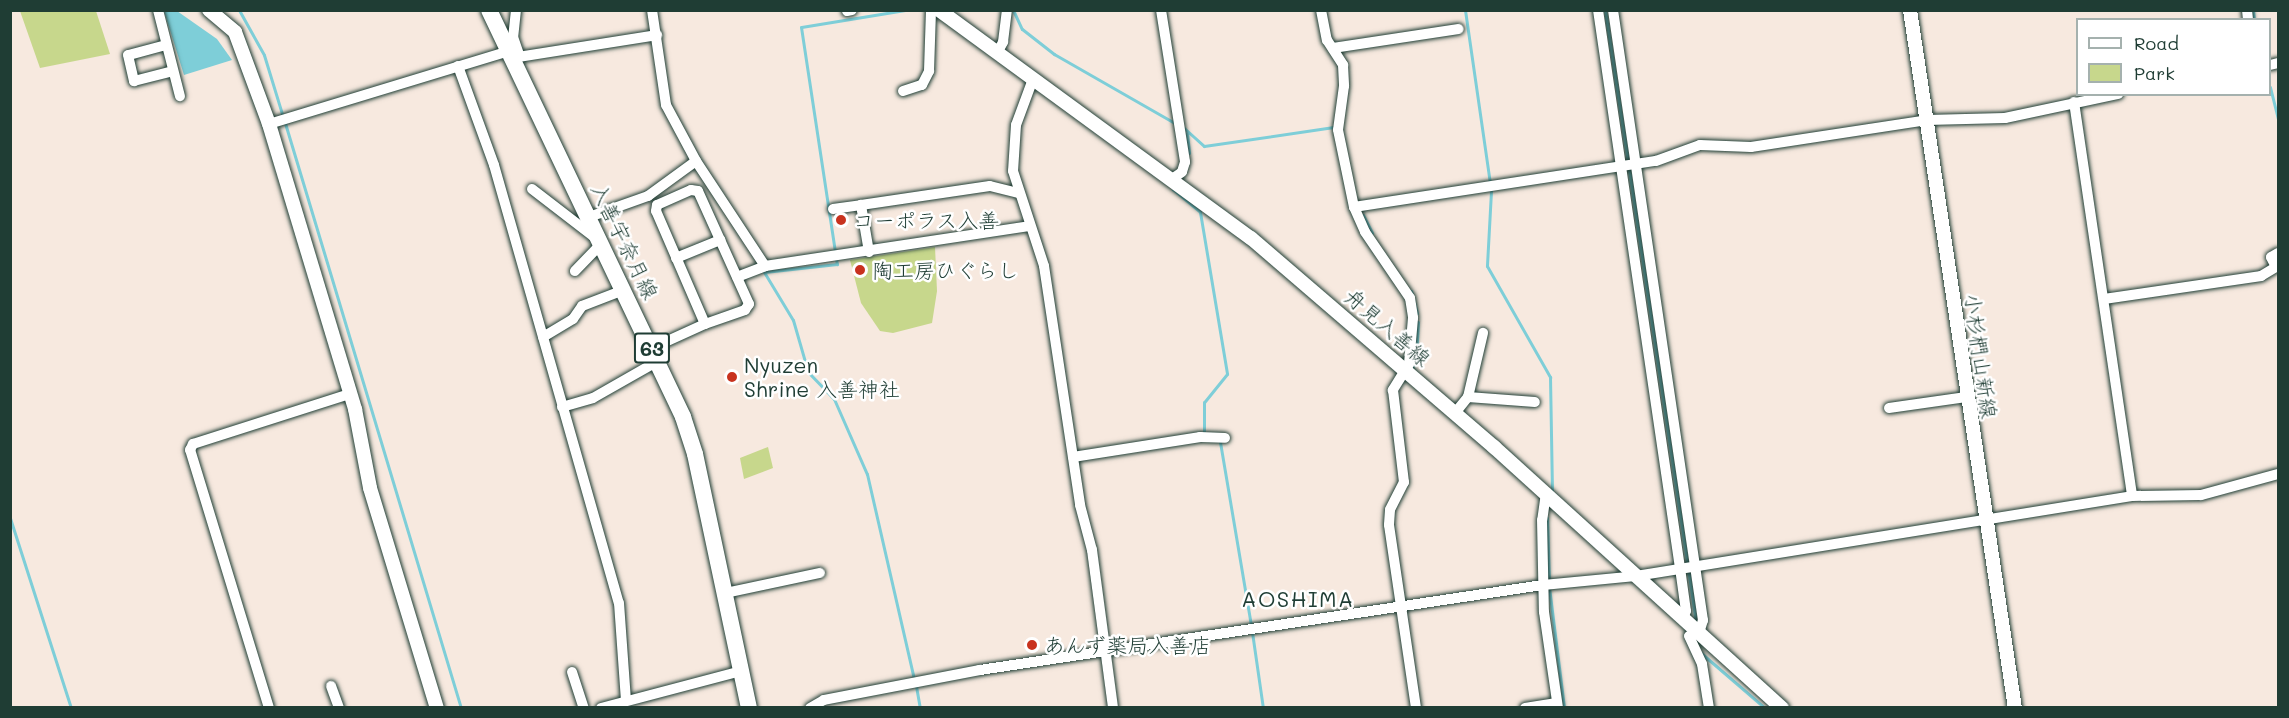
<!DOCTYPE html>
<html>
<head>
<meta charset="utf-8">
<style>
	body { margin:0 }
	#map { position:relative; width:2289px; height:718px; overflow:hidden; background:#f7e9df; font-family:Mali,"Klee One",sans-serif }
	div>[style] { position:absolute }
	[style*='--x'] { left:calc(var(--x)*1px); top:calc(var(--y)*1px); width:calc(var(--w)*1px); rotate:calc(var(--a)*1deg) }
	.green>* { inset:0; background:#c7d78c }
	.water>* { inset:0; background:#7eced8 }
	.stream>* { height:3px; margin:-1.5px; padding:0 1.5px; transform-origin:1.5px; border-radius:1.5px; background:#7eced8 }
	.roads { filter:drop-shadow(0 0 2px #1f3d34) drop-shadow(0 0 2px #1f3d34) }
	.street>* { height:10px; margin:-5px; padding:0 5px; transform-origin:5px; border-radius:5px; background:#fff }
	.secondary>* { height:14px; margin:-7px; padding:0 7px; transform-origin:7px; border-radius:7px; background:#fff }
	.primary>* { height:16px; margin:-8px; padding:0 8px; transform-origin:8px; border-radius:8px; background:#fff }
	.dots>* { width:16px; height:16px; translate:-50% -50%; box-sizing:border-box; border:3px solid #fff; border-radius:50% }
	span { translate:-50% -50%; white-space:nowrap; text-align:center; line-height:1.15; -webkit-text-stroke:5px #fff; paint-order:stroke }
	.shield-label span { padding:2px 4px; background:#fff; border:2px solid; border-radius:4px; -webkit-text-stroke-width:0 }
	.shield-label { font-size:20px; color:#1f3d34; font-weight:700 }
	.poi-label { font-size:21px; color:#1f3d34 }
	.left { translate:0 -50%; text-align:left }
	.street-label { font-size:21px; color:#1f3d34 }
	.neighbourhood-label { font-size:22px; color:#1f3d34; letter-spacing:1.5px }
	.frame { position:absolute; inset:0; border:12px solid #1f3d34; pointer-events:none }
	.legend { position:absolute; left:2076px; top:18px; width:195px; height:78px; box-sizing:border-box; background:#fff; border:2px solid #a5b1ae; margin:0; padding:8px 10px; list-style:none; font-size:18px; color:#1f3d34 }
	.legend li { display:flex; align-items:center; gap:12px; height:30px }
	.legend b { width:30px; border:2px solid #a5b1ae }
</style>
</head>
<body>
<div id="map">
	<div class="green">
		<i style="clip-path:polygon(20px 11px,96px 11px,110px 54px,40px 68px)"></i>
		<i style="clip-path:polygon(935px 247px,937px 291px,932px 323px,893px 333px,880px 331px,861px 303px,850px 260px)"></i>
		<i style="clip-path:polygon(768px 447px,773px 468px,744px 479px,740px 458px)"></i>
	</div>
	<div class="water">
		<i style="clip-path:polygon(164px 11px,177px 11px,217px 39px,232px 60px,184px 75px)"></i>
	</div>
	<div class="stream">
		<i style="--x:239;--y:10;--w:51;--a:60.9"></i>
		<i style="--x:264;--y:55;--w:65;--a:73"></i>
		<i style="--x:905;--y:10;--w:105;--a:170.7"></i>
		<i style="--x:801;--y:27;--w:240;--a:81.4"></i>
		<i style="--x:837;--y:264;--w:73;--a:173.7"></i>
		<i style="--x:764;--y:272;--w:56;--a:58.9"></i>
		<i style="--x:793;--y:320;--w:54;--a:73.9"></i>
		<i style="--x:808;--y:372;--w:37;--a:46"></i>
		<i style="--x:834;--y:399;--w:82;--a:66.3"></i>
		<i style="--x:867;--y:474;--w:210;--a:77.1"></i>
		<i style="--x:1013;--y:10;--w:21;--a:65"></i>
		<i style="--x:1022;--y:29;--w:41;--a:38"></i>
		<i style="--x:1054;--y:54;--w:141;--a:29.8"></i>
		<i style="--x:1465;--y:10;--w:183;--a:81.8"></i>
		<i style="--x:1491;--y:191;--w:75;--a:93.1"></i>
		<i style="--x:1487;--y:266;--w:128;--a:60.4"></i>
		<i style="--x:1550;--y:377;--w:118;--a:89"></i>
		<i style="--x:1605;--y:10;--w:154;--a:81.4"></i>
		<i style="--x:2253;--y:10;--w:10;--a:84"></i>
		<i style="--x:2270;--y:87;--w:34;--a:76"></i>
		<i style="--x:285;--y:123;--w:611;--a:73.26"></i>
		<i style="--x:1184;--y:128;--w:27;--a:42"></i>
		<i style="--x:1204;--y:146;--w:131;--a:-8.3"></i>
		<i style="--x:1187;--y:133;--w:20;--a:84"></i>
		<i style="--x:1629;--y:169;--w:457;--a:81.6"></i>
		<i style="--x:1175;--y:186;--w:4;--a:124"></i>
		<i style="--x:1173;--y:189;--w:35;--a:40"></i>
		<i style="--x:1200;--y:212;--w:164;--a:80.5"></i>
		<i style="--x:1227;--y:374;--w:36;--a:129"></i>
		<i style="--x:1204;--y:402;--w:32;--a:90"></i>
		<i style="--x:1363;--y:215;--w:20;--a:63"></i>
		<i style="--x:1411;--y:291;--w:23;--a:75"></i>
		<i style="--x:1411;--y:371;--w:12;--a:-66"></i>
		<i style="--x:1416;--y:360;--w:38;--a:-87"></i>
		<i style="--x:1220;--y:442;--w:187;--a:80.4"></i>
		<i style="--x:10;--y:518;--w:200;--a:72.2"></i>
		<i style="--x:1547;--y:518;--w:63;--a:88.2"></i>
		<i style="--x:1549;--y:587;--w:122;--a:82.9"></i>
		<i style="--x:1252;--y:632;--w:77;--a:81.8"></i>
		<i style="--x:1701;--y:653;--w:84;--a:40.7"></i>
		<i style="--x:916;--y:686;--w:22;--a:80"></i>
	</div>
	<div class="roads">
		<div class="street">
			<i style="--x:158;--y:10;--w:89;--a:75.7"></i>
			<i style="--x:516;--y:10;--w:27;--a:96"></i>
			<i style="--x:513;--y:37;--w:21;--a:71"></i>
			<i style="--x:652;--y:10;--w:96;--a:81.6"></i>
			<i style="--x:666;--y:105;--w:64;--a:61.8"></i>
			<i style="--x:1161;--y:10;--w:154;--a:81"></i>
			<i style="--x:1185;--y:162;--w:10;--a:107"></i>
			<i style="--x:1182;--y:172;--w:12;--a:145"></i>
			<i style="--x:1321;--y:10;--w:31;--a:79"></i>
			<i style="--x:1327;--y:40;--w:30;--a:57"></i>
			<i style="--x:1343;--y:65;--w:21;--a:87"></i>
			<i style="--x:1344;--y:86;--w:44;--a:97.8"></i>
			<i style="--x:1338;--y:130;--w:79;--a:78.3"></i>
			<i style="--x:1354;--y:207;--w:27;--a:66"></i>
			<i style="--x:1365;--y:232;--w:80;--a:55.7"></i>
			<i style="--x:1410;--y:298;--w:20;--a:81"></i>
			<i style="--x:1413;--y:318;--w:46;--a:95"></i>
			<i style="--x:1409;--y:364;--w:31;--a:122"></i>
			<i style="--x:1393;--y:390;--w:93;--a:83.2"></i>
			<i style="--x:1404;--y:482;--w:31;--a:117"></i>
			<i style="--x:1390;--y:510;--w:15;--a:94"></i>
			<i style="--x:1389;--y:525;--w:185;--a:81.6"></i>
			<i style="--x:1598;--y:10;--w:564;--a:81.64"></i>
			<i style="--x:1680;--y:568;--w:43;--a:82.1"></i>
			<i style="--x:1686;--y:611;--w:9;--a:111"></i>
			<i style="--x:1613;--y:10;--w:617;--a:81.61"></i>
			<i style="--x:1703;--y:620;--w:14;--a:107"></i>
			<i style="--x:1699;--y:633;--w:10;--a:163"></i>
			<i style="--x:1689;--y:636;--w:31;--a:65"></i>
			<i style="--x:1702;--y:664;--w:45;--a:81"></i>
			<i style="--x:2247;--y:10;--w:10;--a:84"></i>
			<i style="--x:847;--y:11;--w:5;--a:-11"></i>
			<i style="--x:166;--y:45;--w:39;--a:165"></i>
			<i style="--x:128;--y:55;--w:27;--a:77"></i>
			<i style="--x:134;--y:81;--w:40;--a:-14.4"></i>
			<i style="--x:1333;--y:48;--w:127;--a:-8.6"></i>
			<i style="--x:997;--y:53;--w:13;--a:-61"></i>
			<i style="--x:1003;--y:42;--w:32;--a:-83"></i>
			<i style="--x:512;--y:58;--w:147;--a:-9"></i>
			<i style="--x:2270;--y:65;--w:8;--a:-14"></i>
			<i style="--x:458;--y:66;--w:105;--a:70"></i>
			<i style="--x:494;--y:165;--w:455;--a:74.1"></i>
			<i style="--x:619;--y:603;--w:97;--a:85.9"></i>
			<i style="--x:1033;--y:79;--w:49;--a:110.3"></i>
			<i style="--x:1016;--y:125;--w:46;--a:93.7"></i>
			<i style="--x:1013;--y:171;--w:100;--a:71.9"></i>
			<i style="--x:1044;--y:266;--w:242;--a:81.4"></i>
			<i style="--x:1080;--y:505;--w:47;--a:75.1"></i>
			<i style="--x:1092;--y:550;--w:159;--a:82.4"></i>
			<i style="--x:903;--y:91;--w:20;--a:-18"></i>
			<i style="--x:922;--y:85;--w:16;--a:-63"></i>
			<i style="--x:929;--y:71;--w:61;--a:-88.1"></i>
			<i style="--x:2074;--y:102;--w:398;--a:81.6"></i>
			<i style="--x:269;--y:124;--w:251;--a:-16.9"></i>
			<i style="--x:532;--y:189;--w:88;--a:37.6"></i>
			<i style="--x:602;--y:243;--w:39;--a:134"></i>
			<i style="--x:1354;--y:207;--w:305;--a:-8.7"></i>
			<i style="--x:1656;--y:161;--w:47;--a:-20"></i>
			<i style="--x:1700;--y:145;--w:51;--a:2.2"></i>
			<i style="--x:1751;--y:147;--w:178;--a:-8.7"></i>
			<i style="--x:1927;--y:120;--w:78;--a:-1.5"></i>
			<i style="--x:2005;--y:118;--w:116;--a:-12"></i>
			<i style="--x:833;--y:209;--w:28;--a:-8"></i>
			<i style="--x:589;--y:217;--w:63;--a:-19.6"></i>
			<i style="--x:648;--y:196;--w:59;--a:-36.1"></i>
			<i style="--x:696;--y:161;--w:126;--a:56.7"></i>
			<i style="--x:765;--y:266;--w:267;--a:-8.6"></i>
			<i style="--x:869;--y:252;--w:48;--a:-99.7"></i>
			<i style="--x:861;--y:205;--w:130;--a:-8.4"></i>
			<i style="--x:990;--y:186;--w:29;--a:14"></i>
			<i style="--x:676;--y:258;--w:48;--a:-22.2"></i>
			<i style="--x:737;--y:277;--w:30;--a:-21"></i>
			<i style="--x:2104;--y:299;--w:159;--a:-8.3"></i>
			<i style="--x:2261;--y:276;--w:17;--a:-31"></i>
			<i style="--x:2276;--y:267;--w:11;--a:-117"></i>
			<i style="--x:2271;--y:257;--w:8;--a:-30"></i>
			<i style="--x:543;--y:337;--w:35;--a:-31"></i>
			<i style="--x:573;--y:319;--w:16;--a:-55"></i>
			<i style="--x:582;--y:306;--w:45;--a:-20.9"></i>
			<i style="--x:652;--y:348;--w:58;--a:-24.4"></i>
			<i style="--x:705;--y:324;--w:123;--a:-113.4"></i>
			<i style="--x:656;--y:211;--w:6;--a:-81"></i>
			<i style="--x:657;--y:205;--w:37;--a:-24"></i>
			<i style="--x:691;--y:190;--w:7;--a:8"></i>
			<i style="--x:698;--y:191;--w:124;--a:65.7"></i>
			<i style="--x:749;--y:304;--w:7;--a:124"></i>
			<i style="--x:745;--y:310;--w:42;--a:160.7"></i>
			<i style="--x:1468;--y:397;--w:66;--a:-76.8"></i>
			<i style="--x:562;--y:407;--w:32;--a:-16"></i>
			<i style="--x:593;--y:398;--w:75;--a:-29.6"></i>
			<i style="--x:1889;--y:408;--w:78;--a:-8.1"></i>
			<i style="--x:1455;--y:413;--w:21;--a:-51"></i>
			<i style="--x:1468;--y:397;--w:67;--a:4.3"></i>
			<i style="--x:1073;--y:457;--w:129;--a:-8.9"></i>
			<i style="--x:1200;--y:437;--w:25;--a:2"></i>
			<i style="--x:1546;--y:493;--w:27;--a:98"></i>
			<i style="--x:1542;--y:520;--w:92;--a:88.8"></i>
			<i style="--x:1544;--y:612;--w:97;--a:81.7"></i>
			<i style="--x:725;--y:593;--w:97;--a:-11.9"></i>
			<i style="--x:572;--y:672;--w:38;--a:72"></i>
			<i style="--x:331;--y:686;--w:23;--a:70"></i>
			<i style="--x:269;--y:708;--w:270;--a:-107"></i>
			<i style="--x:190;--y:450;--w:7;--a:-63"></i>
			<i style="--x:193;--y:444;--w:165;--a:-17.7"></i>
			<i style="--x:601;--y:708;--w:145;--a:-14.8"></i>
			<i style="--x:810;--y:708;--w:16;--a:-30"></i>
			<i style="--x:824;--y:700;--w:159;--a:-10.9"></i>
			<i style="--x:980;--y:670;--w:569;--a:-8.59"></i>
			<i style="--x:1543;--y:585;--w:93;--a:-5.5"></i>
			<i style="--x:1636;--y:576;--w:502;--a:-9.16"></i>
			<i style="--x:2132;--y:496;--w:69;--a:-0.8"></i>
			<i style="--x:2201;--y:495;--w:80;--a:-15.3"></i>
			<i style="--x:1525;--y:708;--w:32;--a:-9"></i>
		</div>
		<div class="secondary">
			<i style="--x:209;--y:10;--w:34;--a:40"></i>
			<i style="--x:235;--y:32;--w:98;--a:69.7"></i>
			<i style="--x:269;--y:124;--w:298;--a:73.2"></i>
			<i style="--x:355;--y:409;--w:80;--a:79.2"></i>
			<i style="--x:370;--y:488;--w:230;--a:73.1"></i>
			<i style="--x:939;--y:10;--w:386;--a:36.2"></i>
			<i style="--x:1251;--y:238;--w:321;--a:40.7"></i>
			<i style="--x:1494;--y:447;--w:389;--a:42.2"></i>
			<i style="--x:1910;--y:10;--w:706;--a:81.45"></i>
		</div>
		<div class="primary">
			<i style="--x:489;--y:10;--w:451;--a:64.5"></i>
			<i style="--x:683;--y:417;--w:39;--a:72"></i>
			<i style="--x:695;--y:454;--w:260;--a:78"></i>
		</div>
	</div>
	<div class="dots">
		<i style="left:841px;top:220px;background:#c8321e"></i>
		<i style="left:860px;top:270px;background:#c8321e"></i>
		<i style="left:732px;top:377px;background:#c8321e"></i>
		<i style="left:1032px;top:645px;background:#c8321e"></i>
	</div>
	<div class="shield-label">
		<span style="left:652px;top:348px">63</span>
	</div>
	<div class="poi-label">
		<span class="left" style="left:853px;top:220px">コーポラス入善</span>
		<span class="left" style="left:872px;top:270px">陶工房ひぐらし</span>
		<span class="left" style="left:744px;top:377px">Nyuzen<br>Shrine 入善神社</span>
		<span class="left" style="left:1044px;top:645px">あんず薬局入善店</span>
	</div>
	<div class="street-label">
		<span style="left:625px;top:241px;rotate:64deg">入善宇奈月線</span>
		<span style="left:1388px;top:327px;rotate:41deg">舟見入善線</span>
		<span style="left:1981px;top:356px;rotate:82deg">小杉椚山新線</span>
	</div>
	<div class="neighbourhood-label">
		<span style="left:1298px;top:599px">AOSHIMA</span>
	</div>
	<div class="frame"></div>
	<ul class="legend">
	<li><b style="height:8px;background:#fff"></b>Road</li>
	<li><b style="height:16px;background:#c7d78c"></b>Park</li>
	</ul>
</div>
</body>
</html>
